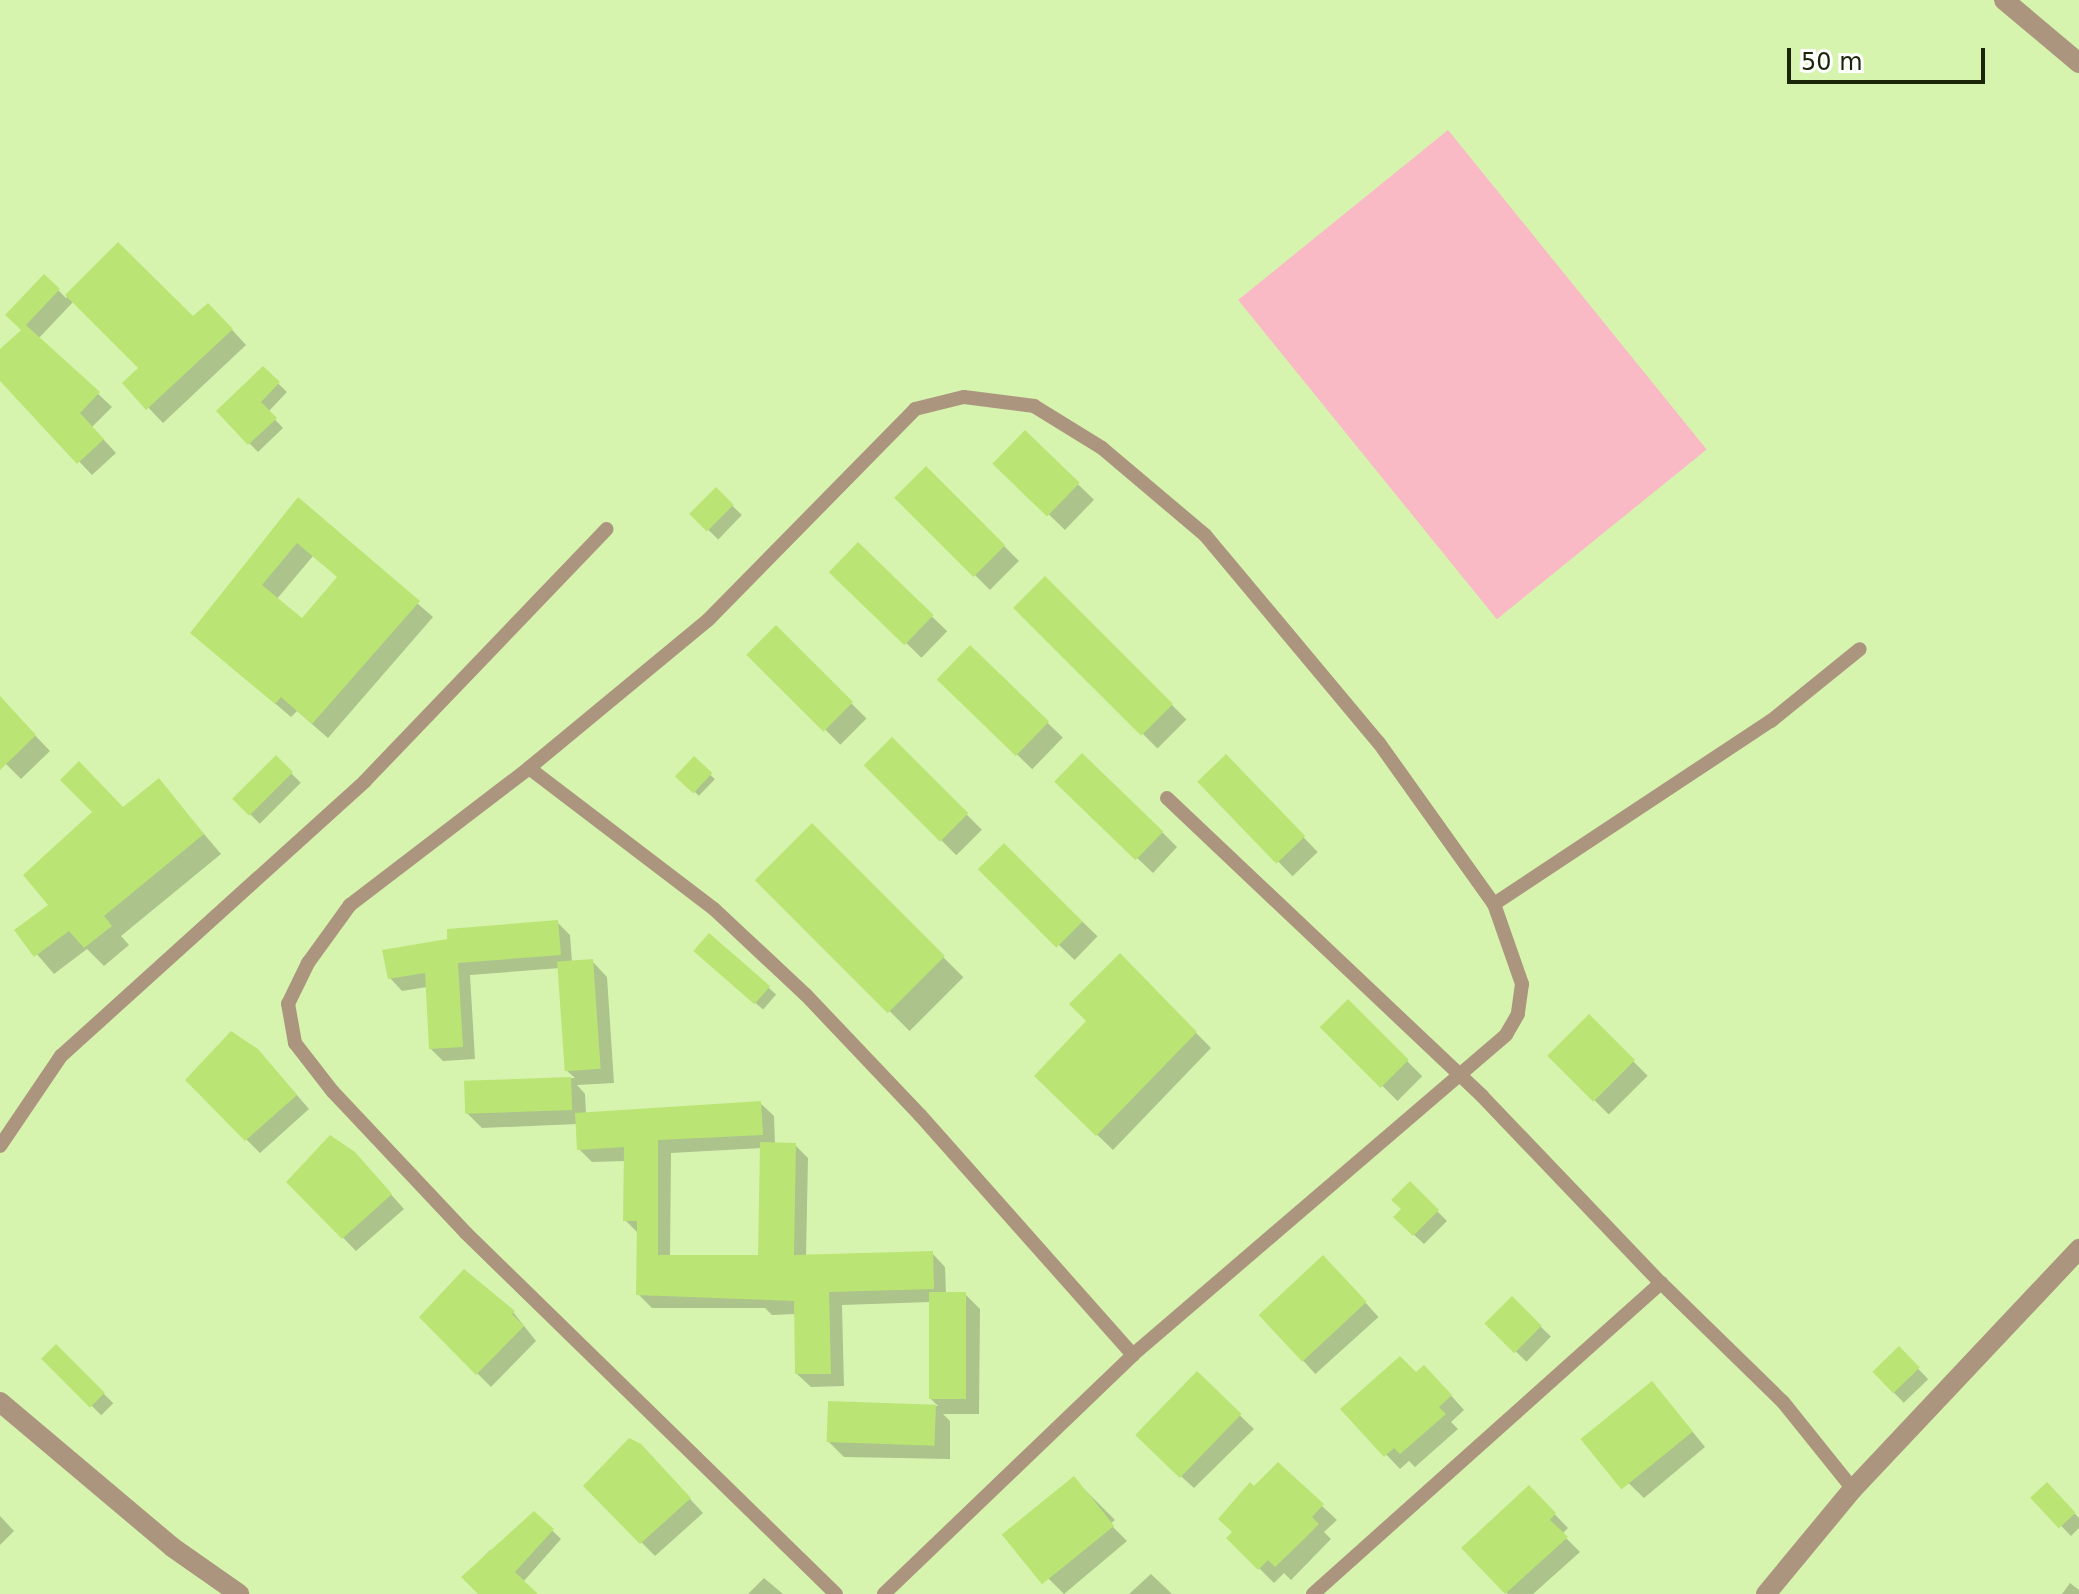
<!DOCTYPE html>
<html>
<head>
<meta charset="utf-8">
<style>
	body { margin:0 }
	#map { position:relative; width:2079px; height:1594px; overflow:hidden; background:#d7f4af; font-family:"DejaVu Sans",sans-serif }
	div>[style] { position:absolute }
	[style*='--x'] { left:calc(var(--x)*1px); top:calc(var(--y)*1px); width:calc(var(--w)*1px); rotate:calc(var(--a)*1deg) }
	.green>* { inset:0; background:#f9b9c5; transform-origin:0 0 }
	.shadow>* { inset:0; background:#0003; transform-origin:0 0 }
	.building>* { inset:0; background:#bae574; transform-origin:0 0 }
	.service>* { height:14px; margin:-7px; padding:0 7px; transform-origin:7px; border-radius:7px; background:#ac957e }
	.minor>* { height:20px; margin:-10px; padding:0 10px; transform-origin:10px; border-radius:10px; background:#ac957e }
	span { translate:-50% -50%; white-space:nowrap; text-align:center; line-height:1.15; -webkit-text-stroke:8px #fff; paint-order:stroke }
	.scale { position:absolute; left:1787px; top:48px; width:198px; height:36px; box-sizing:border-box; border:4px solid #1b250a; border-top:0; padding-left:10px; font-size:24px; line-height:28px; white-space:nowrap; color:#1b250a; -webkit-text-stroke:6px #fff; paint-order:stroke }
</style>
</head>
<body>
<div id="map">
	<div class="green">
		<i style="left:1448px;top:130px;width:411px;height:270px;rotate:51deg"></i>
	</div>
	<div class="shadow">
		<i style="clip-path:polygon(118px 245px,193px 319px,223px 320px,246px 345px,163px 423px,125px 383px,141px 368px,74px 301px,39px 338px,112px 407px,92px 427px,116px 453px,92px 475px,0 378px,0 352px,24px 330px,45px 277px,66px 298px)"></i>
		<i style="clip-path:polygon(263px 369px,287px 392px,268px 412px,283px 428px,258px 452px,219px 412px)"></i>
		<i style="left:1025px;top:433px;width:96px;height:42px;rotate:44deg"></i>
		<i style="left:927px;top:469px;width:130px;height:41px;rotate:45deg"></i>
		<i style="left:716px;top:490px;width:36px;height:34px;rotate:44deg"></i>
		<i style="clip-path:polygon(evenodd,299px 500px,433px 617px,328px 738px,297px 711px,291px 717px,192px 633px,299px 500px,313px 556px,339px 578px,302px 621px,276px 600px,313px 556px)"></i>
		<i style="left:858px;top:545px;width:124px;height:37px;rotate:44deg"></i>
		<i style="left:1045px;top:578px;width:200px;height:41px;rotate:45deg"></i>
		<i style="left:776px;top:628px;width:128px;height:37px;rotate:45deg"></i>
		<i style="left:970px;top:648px;width:129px;height:44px;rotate:44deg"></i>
		<i style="clip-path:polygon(0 699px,50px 751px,21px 779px,0 758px)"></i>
		<i style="left:892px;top:740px;width:127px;height:36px;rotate:45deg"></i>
		<i style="left:1226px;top:757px;width:132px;height:35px;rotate:46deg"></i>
		<i style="left:276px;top:758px;width:35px;height:58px;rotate:45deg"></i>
		<i style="left:694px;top:759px;width:29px;height:23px;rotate:44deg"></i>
		<i style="clip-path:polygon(159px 781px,221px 854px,121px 936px,129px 945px,104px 966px,87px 949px,54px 974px,17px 931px,51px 905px,124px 809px)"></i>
		<i style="clip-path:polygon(1073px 797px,1162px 832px,1177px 847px,1153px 873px)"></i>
		<i style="left:812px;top:826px;width:214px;height:76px;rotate:45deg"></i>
		<i style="left:1004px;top:846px;width:130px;height:33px;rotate:44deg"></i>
		<i style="clip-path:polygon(evenodd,557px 922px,570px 935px,572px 962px,592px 961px,607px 977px,614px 1083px,577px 1085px,585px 1094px,586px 1114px,760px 1103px,774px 1116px,775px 1144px,795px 1145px,808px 1158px,806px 1256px,932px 1253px,945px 1267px,946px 1294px,965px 1294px,980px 1309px,979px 1414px,943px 1414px,950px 1421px,950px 1459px,844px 1457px,829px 1442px,830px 1403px,938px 1406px,931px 1399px,931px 1302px,842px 1305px,844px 1386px,811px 1387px,797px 1374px,796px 1314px,772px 1315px,765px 1308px,652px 1308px,638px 1294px,639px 1234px,625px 1220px,625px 1161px,592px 1162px,579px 1149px,577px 1124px,482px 1128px,467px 1113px,466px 1082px,575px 1078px,566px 1070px,560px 968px,470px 975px,475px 1059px,443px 1061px,430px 1048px,427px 987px,402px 991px,390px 978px,557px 922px,762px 1148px,760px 1257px,670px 1257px,671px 1153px,762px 1148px)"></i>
		<i style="left:709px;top:936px;width:89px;height:20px;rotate:41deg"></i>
		<i style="clip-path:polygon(1120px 956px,1211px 1048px,1113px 1150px,1036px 1076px,1089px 1021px)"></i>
		<i style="left:1348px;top:1002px;width:105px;height:35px;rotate:45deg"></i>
		<i style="left:1589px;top:1017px;width:83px;height:55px;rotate:45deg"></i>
		<i style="clip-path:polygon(271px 1065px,309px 1109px,260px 1153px,187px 1080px)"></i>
		<i style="clip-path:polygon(354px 1153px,404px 1209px,356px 1251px,289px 1182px)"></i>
		<i style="clip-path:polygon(1410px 1184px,1447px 1221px,1424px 1244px,1395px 1217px,1403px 1209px)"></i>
		<i style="left:1337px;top:1271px;width:62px;height:85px;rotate:48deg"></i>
		<i style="left:1512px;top:1299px;width:54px;height:35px;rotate:44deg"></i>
		<i style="clip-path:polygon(513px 1312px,536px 1341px,491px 1387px,421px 1317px)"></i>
		<i style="left:56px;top:1346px;width:81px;height:17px;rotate:45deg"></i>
		<i style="left:1899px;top:1349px;width:42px;height:34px;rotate:46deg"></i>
		<i style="clip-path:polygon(1197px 1374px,1254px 1429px,1194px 1488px,1149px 1447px)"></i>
		<i style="clip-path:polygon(1416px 1375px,1438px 1381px,1464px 1410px,1451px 1422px,1458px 1429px,1415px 1467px,1409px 1461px,1400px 1469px,1343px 1409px)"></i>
		<i style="clip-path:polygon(1665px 1398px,1705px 1447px,1644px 1498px,1586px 1442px)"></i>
		<i style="clip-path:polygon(654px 1460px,703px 1513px,655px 1556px,586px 1486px)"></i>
		<i style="clip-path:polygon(1278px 1465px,1337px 1520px,1324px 1532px,1331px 1539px,1291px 1580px,1284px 1573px,1274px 1583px,1229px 1538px,1254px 1489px)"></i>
		<i style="clip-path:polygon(1074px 1479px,1115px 1520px,1110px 1524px,1127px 1541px,1064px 1594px,1009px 1539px)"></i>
		<i style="clip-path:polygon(2047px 1485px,2079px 1518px,2079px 1528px,2071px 1536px,2034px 1498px)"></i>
		<i style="clip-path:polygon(1529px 1488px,1568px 1528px,1562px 1534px,1580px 1552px,1533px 1594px,1508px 1594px,1464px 1548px)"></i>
		<i style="clip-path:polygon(534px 1513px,561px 1539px,523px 1582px,535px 1594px,481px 1594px,464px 1577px,490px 1550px,495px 1555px)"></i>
		<i style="clip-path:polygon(0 1516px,14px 1531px,0 1545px)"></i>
		<i style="clip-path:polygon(1151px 1574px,1172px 1594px,1129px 1594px)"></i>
		<i style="clip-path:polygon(764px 1578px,783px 1594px,748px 1594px)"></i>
		<i style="clip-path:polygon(2070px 1583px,2079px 1590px,2079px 1594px,2062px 1594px)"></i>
	</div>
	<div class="building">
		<i style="clip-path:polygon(118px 242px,193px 316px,208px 303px,233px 329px,146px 410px,122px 383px,138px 368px,65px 295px)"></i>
		<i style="clip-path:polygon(44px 274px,60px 289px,26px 325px,100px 392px,80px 413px,104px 439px,77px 464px,0 381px,0 349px,21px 330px,5px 315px)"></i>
		<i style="clip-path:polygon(263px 366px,280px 382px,261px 402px,277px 418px,248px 445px,216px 411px)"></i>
		<i style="left:1025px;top:430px;width:76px;height:47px;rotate:44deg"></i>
		<i style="left:926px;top:466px;width:112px;height:45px;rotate:45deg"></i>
		<i style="left:716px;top:487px;width:25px;height:38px;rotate:45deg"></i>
		<i style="clip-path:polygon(evenodd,298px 497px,420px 601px,312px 724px,281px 697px,275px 704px,190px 633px,298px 497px,297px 543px,337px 577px,302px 618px,262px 585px,297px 543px)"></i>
		<i style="left:858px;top:542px;width:105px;height:42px;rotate:44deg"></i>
		<i style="left:1045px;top:576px;width:181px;height:45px;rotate:45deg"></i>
		<i style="left:776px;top:625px;width:109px;height:42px;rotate:45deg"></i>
		<i style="left:970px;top:645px;width:110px;height:48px;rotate:44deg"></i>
		<i style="clip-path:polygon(0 696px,36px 735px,0 770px)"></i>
		<i style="left:892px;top:737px;width:108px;height:40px;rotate:45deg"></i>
		<i style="left:1082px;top:753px;width:113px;height:40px;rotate:44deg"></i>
		<i style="left:1226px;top:754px;width:114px;height:40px;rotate:46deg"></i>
		<i style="left:276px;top:755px;width:24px;height:62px;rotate:45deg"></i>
		<i style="left:694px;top:756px;width:25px;height:28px;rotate:43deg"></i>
		<i style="clip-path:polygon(79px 761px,123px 807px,159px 778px,204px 834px,104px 916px,112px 926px,84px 948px,69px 931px,34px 957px,14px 930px,48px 905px,23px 875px,92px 812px,60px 780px)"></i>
		<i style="left:812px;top:823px;width:188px;height:81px;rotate:45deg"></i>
		<i style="left:1004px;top:843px;width:111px;height:37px;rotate:45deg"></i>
		<i style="clip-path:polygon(558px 920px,561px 955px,458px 963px,463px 1047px,429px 1049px,425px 973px,388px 979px,382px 950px,447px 939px,447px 929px)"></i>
		<i style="left:709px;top:933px;width:81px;height:24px;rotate:41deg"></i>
		<i style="clip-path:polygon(1120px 953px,1197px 1032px,1096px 1136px,1034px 1076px,1086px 1021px,1069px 1004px)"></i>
		<i style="left:593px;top:959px;width:110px;height:36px;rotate:86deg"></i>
		<i style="left:1348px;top:999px;width:86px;height:40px;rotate:45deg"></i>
		<i style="left:1589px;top:1014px;width:65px;height:59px;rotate:45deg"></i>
		<i style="clip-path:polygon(231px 1031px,258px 1049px,297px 1095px,245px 1141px,185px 1080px)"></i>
		<i style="left:571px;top:1077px;width:33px;height:107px;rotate:88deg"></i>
		<i style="clip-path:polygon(761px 1101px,763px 1135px,658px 1140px,658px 1255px,758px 1255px,760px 1142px,796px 1143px,794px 1255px,933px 1251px,934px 1289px,829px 1292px,831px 1374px,795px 1374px,794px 1301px,636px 1295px,637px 1221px,623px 1221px,624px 1147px,577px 1150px,575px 1113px)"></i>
		<i style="clip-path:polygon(330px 1135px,355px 1152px,392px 1194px,342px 1239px,286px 1182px)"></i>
		<i style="clip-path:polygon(1410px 1181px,1439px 1210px,1413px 1236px,1393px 1217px,1401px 1209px,1391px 1200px)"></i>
		<i style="left:1323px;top:1255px;width:64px;height:88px;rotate:47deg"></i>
		<i style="clip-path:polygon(464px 1269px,515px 1311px,512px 1314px,524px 1326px,476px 1375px,419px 1317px)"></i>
		<i style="left:929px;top:1292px;width:37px;height:107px"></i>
		<i style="left:1512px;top:1296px;width:42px;height:39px;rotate:45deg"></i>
		<i style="left:56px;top:1344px;width:69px;height:21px;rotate:45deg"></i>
		<i style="left:1899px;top:1346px;width:30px;height:37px;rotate:46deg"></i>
		<i style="clip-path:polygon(1400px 1356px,1416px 1372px,1424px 1365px,1452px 1395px,1439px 1407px,1446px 1414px,1430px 1428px,1400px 1454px,1394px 1448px,1384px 1457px,1340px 1409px)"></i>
		<i style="left:1197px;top:1371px;width:62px;height:89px;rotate:44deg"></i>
		<i style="left:1652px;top:1381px;width:65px;height:92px;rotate:51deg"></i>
		<i style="left:828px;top:1401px;width:108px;height:41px;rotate:2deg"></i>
		<i style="clip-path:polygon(629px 1438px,641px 1444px,691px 1498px,640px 1544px,583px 1486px)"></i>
		<i style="clip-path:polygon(1278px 1462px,1324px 1504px,1312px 1517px,1319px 1524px,1301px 1542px,1275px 1567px,1268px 1560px,1258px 1570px,1226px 1538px,1232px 1532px,1218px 1519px,1250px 1482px,1254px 1486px)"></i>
		<i style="left:1074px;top:1476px;width:64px;height:93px;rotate:51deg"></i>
		<i style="left:2047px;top:1482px;width:42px;height:23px;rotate:47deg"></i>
		<i style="clip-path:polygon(1529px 1485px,1556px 1513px,1550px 1520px,1568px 1537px,1505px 1594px,1461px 1548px)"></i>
		<i style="clip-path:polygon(534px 1511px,554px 1529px,515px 1572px,538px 1594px,478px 1594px,461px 1577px)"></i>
	</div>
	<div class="service">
		<i style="--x:529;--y:768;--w:233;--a:37.3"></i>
		<i style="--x:714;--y:909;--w:126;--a:43.1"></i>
		<i style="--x:806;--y:995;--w:166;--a:46.5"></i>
		<i style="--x:920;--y:1115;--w:321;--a:48.4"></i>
		<i style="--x:1167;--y:798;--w:434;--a:43.4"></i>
		<i style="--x:1482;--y:1096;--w:259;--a:46.3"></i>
		<i style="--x:1661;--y:1283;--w:170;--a:44.3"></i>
		<i style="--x:1783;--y:1402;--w:112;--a:51.2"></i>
		<i style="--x:1494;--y:904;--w:332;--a:-33.5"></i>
		<i style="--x:1771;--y:721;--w:114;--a:-39"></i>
		<i style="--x:0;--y:1146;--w:109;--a:-55.9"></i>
		<i style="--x:61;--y:1056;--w:410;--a:-42.1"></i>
		<i style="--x:365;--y:781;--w:349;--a:-46.2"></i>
		<i style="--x:836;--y:1594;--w:517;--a:-135.71"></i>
		<i style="--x:466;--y:1233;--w:194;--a:-133.3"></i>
		<i style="--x:333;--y:1092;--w:62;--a:-127.8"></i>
		<i style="--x:295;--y:1043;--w:40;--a:-100"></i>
		<i style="--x:288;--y:1004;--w:46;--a:-64"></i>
		<i style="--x:308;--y:963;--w:72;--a:-54.1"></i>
		<i style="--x:350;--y:905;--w:225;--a:-37.4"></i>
		<i style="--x:529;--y:768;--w:232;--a:-39.6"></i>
		<i style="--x:708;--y:620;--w:296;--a:-45.5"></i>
		<i style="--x:915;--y:409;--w:50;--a:-13.8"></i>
		<i style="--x:964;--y:397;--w:71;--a:7.3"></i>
		<i style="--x:1034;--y:406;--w:80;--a:31.7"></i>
		<i style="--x:1102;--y:448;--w:135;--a:40.2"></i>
		<i style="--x:1205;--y:535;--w:271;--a:50.1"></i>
		<i style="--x:1379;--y:743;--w:198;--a:54.5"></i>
		<i style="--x:1494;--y:904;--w:85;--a:70.7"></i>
		<i style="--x:1522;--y:984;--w:30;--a:98"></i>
		<i style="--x:1518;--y:1014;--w:24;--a:120"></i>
		<i style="--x:1506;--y:1035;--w:491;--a:139.4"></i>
		<i style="--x:1133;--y:1355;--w:345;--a:136.2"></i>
		<i style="--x:1313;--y:1594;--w:467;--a:-41.8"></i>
	</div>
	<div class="minor">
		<i style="--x:2004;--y:0;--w:98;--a:40"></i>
		<i style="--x:0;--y:1402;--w:225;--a:40.1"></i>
		<i style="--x:172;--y:1547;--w:82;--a:35"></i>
		<i style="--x:1766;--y:1594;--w:136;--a:-50.4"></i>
		<i style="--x:1853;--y:1489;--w:330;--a:-46.7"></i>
	</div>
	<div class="scale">50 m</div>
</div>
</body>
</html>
